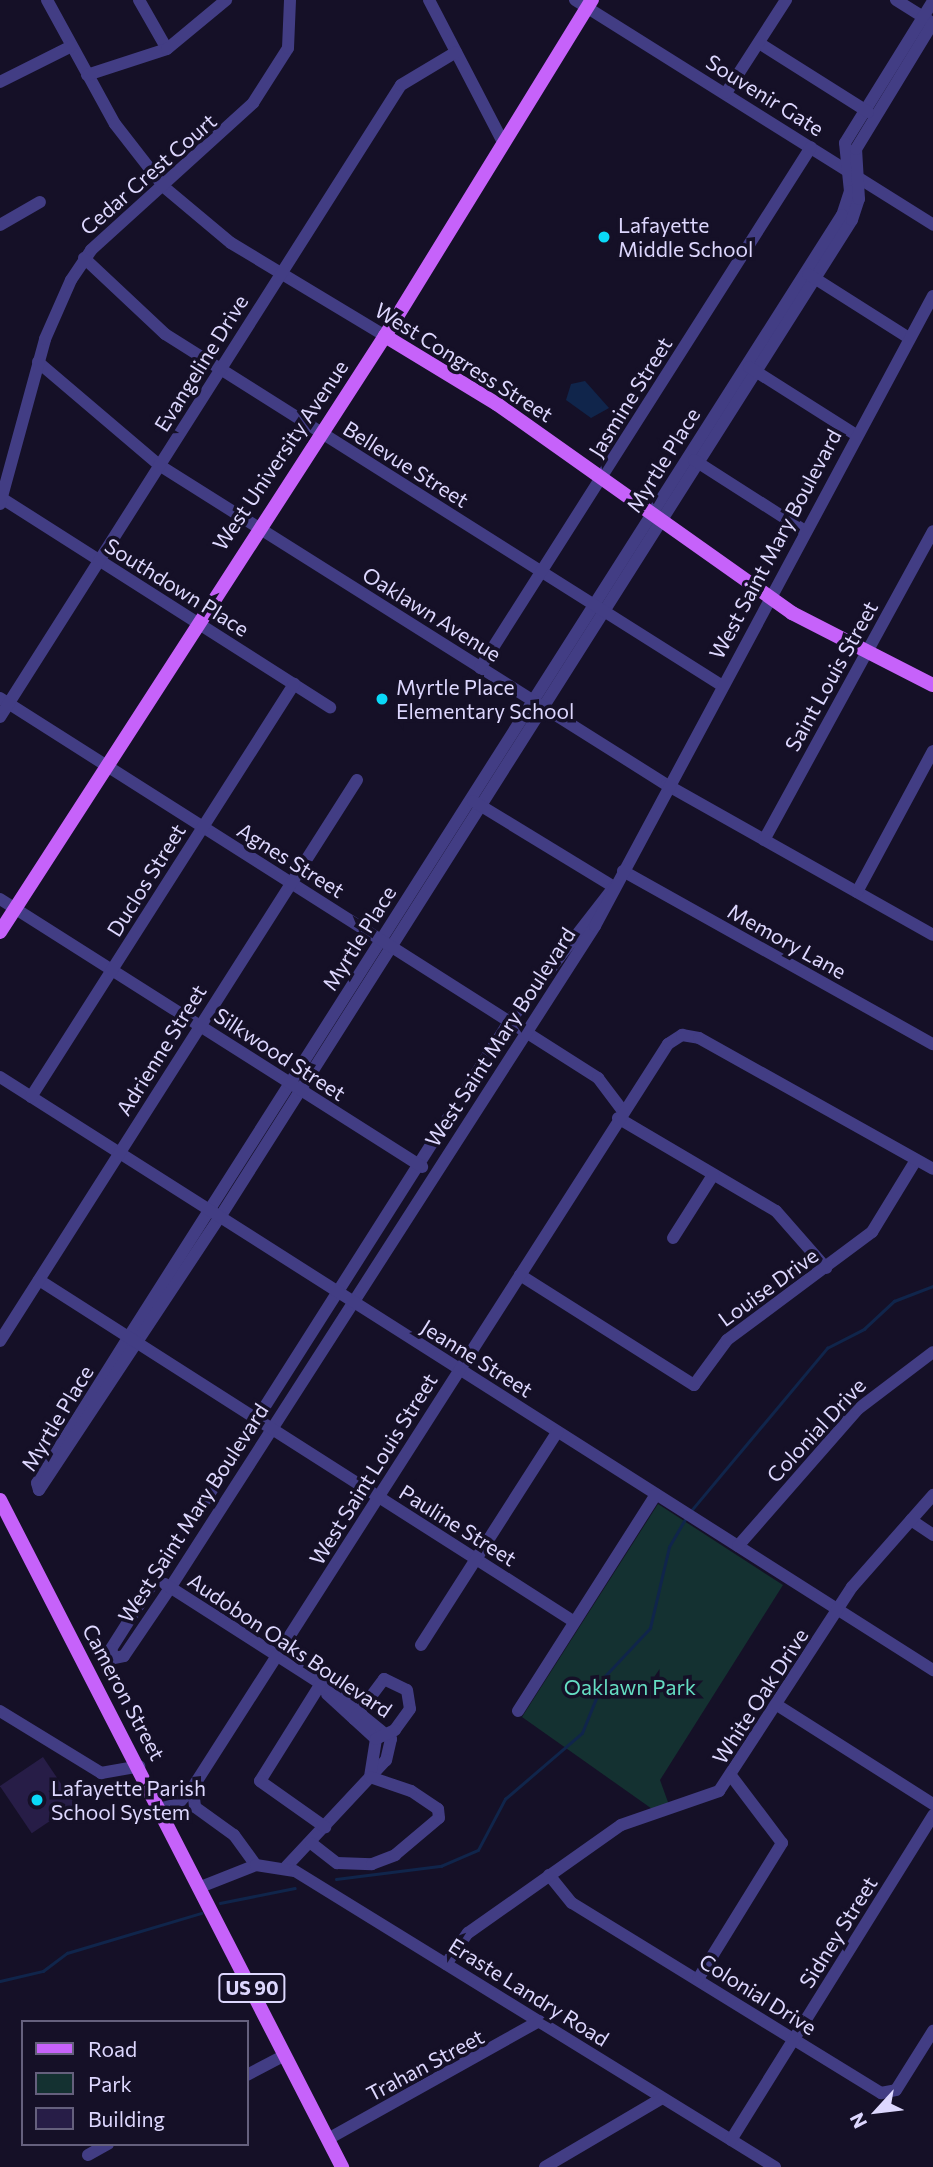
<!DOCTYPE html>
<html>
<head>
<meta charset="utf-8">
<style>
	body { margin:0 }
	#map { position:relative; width:933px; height:2167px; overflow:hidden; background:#151027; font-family:Commissioner,sans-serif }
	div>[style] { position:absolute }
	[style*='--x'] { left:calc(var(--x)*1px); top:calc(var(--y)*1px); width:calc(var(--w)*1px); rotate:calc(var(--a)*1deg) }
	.green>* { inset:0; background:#143131 }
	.water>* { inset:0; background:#10254b }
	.stream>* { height:2.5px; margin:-1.25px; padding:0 1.25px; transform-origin:1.25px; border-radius:1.25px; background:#10254b }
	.building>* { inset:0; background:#271d47; transform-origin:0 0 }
	.minor>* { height:12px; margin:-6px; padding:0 6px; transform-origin:6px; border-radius:6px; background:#423d84 }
	.major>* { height:14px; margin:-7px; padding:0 7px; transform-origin:7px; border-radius:7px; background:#c662fa }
	.dots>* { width:19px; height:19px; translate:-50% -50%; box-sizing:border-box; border:4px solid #151027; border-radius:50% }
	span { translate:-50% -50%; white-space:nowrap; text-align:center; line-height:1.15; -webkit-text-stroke:7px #151027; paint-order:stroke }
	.shield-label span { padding:2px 5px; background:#151027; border:2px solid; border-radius:5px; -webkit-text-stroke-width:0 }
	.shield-label { font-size:19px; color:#ddd7fe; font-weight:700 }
	.street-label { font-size:21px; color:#ddd7fe }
	.poi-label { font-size:21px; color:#ddd7fe }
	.left { translate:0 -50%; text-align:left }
	.park-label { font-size:21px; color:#65ddc2 }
	.legend { position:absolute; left:21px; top:2020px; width:228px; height:126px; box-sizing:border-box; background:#151027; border:2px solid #65607d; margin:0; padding:9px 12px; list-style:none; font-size:21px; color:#ddd7fe }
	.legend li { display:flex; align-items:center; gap:14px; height:35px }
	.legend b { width:35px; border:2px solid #65607d }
	.north { position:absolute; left:842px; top:2076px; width:70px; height:70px; -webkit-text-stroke:5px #151027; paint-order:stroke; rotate:243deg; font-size:19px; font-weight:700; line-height:28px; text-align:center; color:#ddd7fe }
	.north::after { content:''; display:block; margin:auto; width:24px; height:32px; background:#ddd7fe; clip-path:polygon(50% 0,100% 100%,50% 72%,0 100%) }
</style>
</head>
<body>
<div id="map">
	<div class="green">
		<i style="clip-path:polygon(658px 1504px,783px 1585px,660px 1780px,669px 1805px,655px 1811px,522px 1717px)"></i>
	</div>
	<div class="water">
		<i style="clip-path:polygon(585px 381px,609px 408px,591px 418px,566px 400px,571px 384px)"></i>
	</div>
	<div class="stream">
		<i style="--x:690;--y:1512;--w:214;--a:-50.1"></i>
		<i style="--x:827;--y:1348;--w:42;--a:-27.2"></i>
		<i style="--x:864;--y:1329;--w:41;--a:-43"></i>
		<i style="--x:894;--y:1301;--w:42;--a:-21"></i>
		<i style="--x:336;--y:1879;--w:106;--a:-7.1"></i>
		<i style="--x:441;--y:1866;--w:40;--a:-23.4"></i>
		<i style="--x:478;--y:1850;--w:58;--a:-62.1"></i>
		<i style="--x:505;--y:1799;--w:101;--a:-40.6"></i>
		<i style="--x:582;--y:1733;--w:61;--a:-68"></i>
		<i style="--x:605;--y:1676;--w:66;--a:-46.8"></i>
		<i style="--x:650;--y:1628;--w:83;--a:-76.8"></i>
		<i style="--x:669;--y:1547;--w:34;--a:-60"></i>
		<i style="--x:220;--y:1903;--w:76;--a:-11.3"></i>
		<i style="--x:0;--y:1981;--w:44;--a:-13.1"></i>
		<i style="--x:43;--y:1971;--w:30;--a:-37"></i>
		<i style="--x:67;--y:1953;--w:140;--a:-16.6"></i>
	</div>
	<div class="building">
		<i style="left:43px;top:1757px;width:57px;height:52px;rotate:56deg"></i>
	</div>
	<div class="minor">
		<i style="--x:47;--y:0;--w:141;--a:61.3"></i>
		<i style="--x:115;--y:124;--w:80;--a:52.1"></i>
		<i style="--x:164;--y:187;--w:87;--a:39.9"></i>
		<i style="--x:231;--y:243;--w:180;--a:31.1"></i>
		<i style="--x:139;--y:0;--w:56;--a:60.3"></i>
		<i style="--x:429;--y:0;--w:158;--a:62.5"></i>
		<i style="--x:575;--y:0;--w:423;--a:32.1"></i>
		<i style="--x:896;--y:0;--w:38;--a:32"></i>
		<i style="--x:933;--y:1;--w:167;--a:121.8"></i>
		<i style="--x:845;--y:143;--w:48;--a:84.1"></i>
		<i style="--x:850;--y:191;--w:25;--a:108"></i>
		<i style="--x:842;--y:215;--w:1331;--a:122.45"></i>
		<i style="--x:128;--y:1338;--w:171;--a:122.1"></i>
		<i style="--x:37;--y:1483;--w:7;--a:74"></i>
		<i style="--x:39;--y:1490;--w:328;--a:-56.5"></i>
		<i style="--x:220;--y:1217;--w:1180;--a:-57.63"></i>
		<i style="--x:852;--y:220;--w:22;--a:-72"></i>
		<i style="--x:859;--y:199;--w:50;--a:-93.4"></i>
		<i style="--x:856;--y:149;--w:148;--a:-58.6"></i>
		<i style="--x:759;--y:43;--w:129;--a:32.3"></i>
		<i style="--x:87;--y:75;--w:84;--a:-18"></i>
		<i style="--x:167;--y:49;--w:77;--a:-39.7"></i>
		<i style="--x:0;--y:82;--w:80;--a:-26.6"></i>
		<i style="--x:726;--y:93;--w:111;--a:-57.2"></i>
		<i style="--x:0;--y:225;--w:46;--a:-29.9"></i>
		<i style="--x:84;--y:258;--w:111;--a:43.2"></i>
		<i style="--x:165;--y:334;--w:658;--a:32.26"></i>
		<i style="--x:808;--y:274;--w:120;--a:32.4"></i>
		<i style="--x:38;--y:362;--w:159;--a:40.4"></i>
		<i style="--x:159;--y:465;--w:600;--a:32.21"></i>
		<i style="--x:667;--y:785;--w:305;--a:29.4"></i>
		<i style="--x:749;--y:367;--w:127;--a:32.4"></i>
		<i style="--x:694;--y:460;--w:132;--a:32.6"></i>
		<i style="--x:3;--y:499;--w:388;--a:32.5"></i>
		<i style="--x:0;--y:504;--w:171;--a:-74.7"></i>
		<i style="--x:45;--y:339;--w:64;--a:-66.2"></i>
		<i style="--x:71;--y:280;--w:36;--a:-56"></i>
		<i style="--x:91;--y:250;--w:219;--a:-42.2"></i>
		<i style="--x:253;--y:103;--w:65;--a:-57.5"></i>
		<i style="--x:288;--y:48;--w:48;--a:-87.6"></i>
		<i style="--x:480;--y:668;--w:617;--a:-57.57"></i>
		<i style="--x:0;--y:698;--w:709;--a:32.43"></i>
		<i style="--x:598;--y:1078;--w:40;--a:53"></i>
		<i style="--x:0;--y:717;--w:748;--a:-57.61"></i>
		<i style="--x:401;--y:85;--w:64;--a:-31"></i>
		<i style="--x:473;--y:801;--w:165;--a:31.4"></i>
		<i style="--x:764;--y:840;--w:352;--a:-61.3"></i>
		<i style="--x:623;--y:871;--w:355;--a:29.2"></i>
		<i style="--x:614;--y:887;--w:171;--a:127.9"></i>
		<i style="--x:509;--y:1022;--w:743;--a:122.41"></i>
		<i style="--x:111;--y:1649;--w:9;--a:72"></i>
		<i style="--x:114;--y:1658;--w:10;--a:-11"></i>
		<i style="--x:124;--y:1656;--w:82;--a:-55.9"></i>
		<i style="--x:170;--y:1588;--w:787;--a:-57.3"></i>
		<i style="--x:595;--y:926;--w:715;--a:-61.79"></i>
		<i style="--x:857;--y:892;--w:160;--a:-61.7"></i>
		<i style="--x:0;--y:899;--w:500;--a:32.4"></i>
		<i style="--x:0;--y:1077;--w:1106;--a:32.44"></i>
		<i style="--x:31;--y:1097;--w:490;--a:-57.5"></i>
		<i style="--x:618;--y:1118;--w:183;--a:30.5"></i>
		<i style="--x:776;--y:1211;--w:76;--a:48.7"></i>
		<i style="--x:673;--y:1238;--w:75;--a:-57.6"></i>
		<i style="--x:520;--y:1275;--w:206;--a:32.3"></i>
		<i style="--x:694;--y:1385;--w:56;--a:-53.7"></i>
		<i style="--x:727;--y:1340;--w:181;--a:-36.7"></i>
		<i style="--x:872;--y:1232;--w:84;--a:-58.6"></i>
		<i style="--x:39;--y:1280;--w:634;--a:32.56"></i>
		<i style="--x:0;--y:1341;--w:665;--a:-57.53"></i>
		<i style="--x:911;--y:1520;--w:27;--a:34"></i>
		<i style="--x:738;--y:1546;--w:182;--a:-48.8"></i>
		<i style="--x:858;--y:1409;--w:94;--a:-37.2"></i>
		<i style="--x:165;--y:1584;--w:198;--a:32.6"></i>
		<i style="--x:332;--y:1691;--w:76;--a:39.1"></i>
		<i style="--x:391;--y:1739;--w:22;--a:103"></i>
		<i style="--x:386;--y:1760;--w:148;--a:133.1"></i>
		<i style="--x:421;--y:1645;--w:253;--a:-57.4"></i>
		<i style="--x:320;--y:1685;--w:113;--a:122"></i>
		<i style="--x:260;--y:1781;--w:80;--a:35.3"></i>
		<i style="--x:327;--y:1694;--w:67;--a:42.6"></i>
		<i style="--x:376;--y:1739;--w:36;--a:99"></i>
		<i style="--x:777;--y:1705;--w:185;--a:32.4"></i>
		<i style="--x:0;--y:1711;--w:119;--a:31.5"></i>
		<i style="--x:101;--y:1773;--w:39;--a:-10"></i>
		<i style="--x:518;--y:1711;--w:257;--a:-57.5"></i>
		<i style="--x:354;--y:1719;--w:50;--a:-53.1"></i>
		<i style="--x:384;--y:1679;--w:25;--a:26"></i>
		<i style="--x:407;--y:1690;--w:19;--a:81"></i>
		<i style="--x:410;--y:1709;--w:26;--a:126"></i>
		<i style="--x:395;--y:1730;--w:21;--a:155"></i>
		<i style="--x:193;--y:1788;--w:19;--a:84"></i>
		<i style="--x:195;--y:1807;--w:48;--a:35.7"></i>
		<i style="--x:234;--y:1835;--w:37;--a:54"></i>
		<i style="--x:162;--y:1808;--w:16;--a:-14"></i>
		<i style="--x:178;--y:1804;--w:23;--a:-49"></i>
		<i style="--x:193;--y:1787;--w:882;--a:-57.41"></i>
		<i style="--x:668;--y:1044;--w:17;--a:-33"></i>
		<i style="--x:682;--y:1035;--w:17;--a:10"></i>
		<i style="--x:699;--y:1038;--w:268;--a:29.2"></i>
		<i style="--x:311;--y:1843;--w:33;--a:38"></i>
		<i style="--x:337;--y:1863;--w:35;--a:2"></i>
		<i style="--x:372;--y:1864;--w:25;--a:-21"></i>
		<i style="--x:395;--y:1855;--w:57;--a:-40.1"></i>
		<i style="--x:439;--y:1818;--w:9;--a:-96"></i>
		<i style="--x:438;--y:1809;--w:32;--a:-146"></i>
		<i style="--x:411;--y:1791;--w:43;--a:-161.1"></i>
		<i style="--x:549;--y:1875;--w:36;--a:51"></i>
		<i style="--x:572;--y:1903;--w:363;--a:31.6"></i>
		<i style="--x:881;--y:2093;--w:15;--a:-11"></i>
		<i style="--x:896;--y:2090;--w:70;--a:-57.9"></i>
		<i style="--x:203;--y:1886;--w:57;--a:-21.6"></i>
		<i style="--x:256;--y:1865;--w:39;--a:9"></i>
		<i style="--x:295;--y:1871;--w:564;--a:31.66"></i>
		<i style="--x:446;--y:1964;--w:38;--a:-55"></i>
		<i style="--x:468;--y:1933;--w:187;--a:-35.2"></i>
		<i style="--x:621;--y:1825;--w:104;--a:-19.1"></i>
		<i style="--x:719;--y:1791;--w:244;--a:-56.9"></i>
		<i style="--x:852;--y:1587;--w:123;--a:-48.6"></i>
		<i style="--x:698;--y:1979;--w:160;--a:-58.3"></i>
		<i style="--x:782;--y:1843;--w:83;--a:-127.1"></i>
		<i style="--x:247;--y:2075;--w:43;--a:-27.8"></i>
		<i style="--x:328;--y:2139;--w:242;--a:-29.2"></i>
		<i style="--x:731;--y:2140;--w:383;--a:-58.1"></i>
		<i style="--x:88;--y:2155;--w:23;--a:-29"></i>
		<i style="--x:545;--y:2167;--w:136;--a:-30.5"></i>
	</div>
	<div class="major">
		<i style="--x:385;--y:336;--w:131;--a:31.3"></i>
		<i style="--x:497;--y:404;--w:362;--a:35.3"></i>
		<i style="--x:792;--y:613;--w:158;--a:27.1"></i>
		<i style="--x:0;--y:932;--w:710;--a:-57.14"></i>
		<i style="--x:385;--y:336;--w:395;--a:-58.4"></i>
		<i style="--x:0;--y:1500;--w:750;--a:62.85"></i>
	</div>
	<div class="dots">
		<i style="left:604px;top:237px;background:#0ad9f8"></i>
		<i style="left:382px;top:699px;background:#0ad9f8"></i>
		<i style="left:37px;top:1800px;background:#0ad9f8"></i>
	</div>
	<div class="shield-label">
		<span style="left:252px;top:1988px">US 90</span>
	</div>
	<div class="street-label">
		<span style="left:765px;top:95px;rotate:32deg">Souvenir Gate</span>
		<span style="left:148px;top:174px;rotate:-41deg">Cedar Crest Court</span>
		<span style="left:464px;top:362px;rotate:32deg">West Congress Street</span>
		<span style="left:201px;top:363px;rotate:-58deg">Evangeline Drive</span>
		<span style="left:630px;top:397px;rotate:-58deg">Jasmine Street</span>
		<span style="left:280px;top:455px;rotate:-56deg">West University Avenue</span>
		<span style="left:663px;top:460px;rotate:-58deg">Myrtle Place</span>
		<span style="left:406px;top:464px;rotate:32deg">Bellevue Street</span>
		<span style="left:775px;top:544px;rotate:-62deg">West Saint Mary Boulevard</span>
		<span style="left:177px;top:587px;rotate:32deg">Southdown Place</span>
		<span style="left:432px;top:614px;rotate:32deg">Oaklawn Avenue</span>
		<span style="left:831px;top:676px;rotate:-61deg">Saint Louis Street</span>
		<span style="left:291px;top:860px;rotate:32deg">Agnes Street</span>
		<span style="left:146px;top:880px;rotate:-58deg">Duclos Street</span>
		<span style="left:359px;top:938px;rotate:-58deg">Myrtle Place</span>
		<span style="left:787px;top:941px;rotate:29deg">Memory Lane</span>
		<span style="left:500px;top:1037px;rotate:-57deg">West Saint Mary Boulevard</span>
		<span style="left:161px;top:1050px;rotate:-58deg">Adrienne Street</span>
		<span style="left:280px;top:1054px;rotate:33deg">Silkwood Street</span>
		<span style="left:768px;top:1287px;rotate:-36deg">Louise Drive</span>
		<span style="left:477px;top:1358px;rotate:32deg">Jeanne Street</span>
		<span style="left:57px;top:1418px;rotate:-59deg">Myrtle Place</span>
		<span style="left:816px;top:1430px;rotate:-47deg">Colonial Drive</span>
		<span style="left:373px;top:1469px;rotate:-58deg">West Saint Louis Street</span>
		<span style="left:193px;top:1513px;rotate:-57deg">West Saint Mary Boulevard</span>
		<span style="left:458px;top:1525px;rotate:32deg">Pauline Street</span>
		<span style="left:290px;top:1645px;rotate:34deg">Audobon Oaks Boulevard</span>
		<span style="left:124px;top:1692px;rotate:62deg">Cameron Street</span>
		<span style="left:760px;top:1696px;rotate:-57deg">White Oak Drive</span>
		<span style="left:838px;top:1932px;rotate:-58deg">Sidney Street</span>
		<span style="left:529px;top:1992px;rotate:32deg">Eraste Landry Road</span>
		<span style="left:758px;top:1994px;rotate:32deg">Colonial Drive</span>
		<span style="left:425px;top:2065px;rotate:-28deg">Trahan Street</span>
	</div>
	<div class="poi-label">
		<span class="left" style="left:618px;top:237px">Lafayette<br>Middle School</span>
		<span class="left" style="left:396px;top:699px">Myrtle Place<br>Elementary School</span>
		<span class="left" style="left:51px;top:1800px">Lafayette Parish<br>School System</span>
	</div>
	<div class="park-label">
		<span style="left:630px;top:1687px">Oaklawn Park</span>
	</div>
	<ul class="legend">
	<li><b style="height:9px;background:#c662fa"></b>Road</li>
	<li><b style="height:19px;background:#143131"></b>Park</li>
	<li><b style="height:19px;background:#271d47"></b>Building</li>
	</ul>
	<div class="north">N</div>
</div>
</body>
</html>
